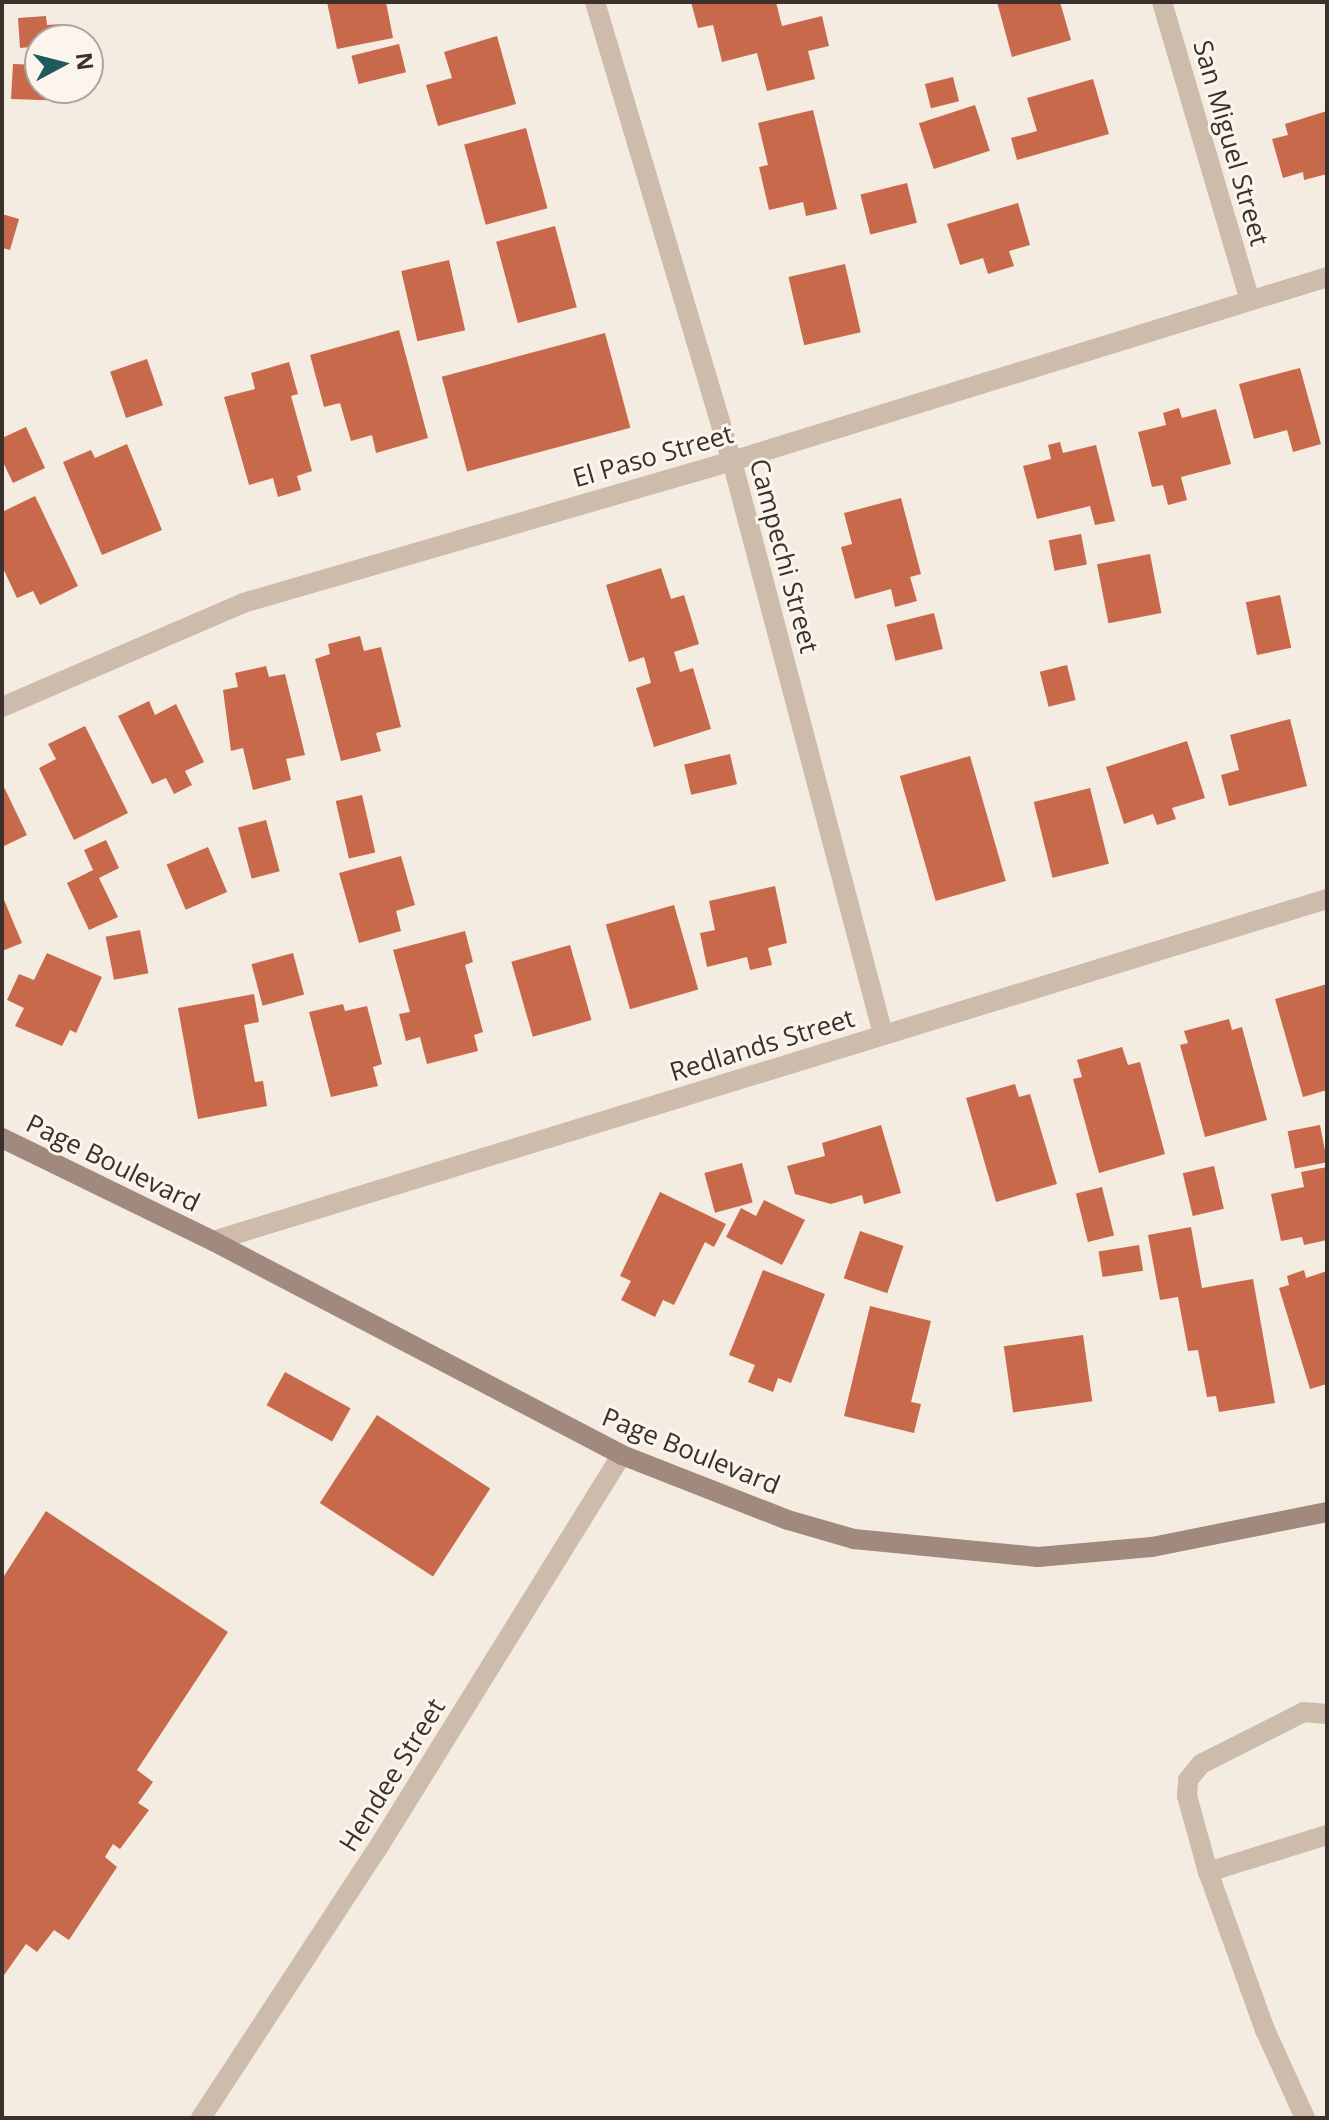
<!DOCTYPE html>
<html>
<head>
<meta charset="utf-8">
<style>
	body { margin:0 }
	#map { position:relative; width:1329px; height:2120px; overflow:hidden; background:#f4ebe1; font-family:"Open Sans",sans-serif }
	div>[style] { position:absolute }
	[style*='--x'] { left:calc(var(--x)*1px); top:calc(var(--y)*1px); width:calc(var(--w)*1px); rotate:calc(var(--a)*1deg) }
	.building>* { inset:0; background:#c8694b; transform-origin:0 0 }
	.lane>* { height:20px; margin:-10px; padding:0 10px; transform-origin:10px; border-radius:10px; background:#cdbbac }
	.street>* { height:20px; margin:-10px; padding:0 10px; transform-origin:10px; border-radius:10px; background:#cdbbac }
	.secondary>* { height:20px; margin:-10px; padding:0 10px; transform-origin:10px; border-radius:10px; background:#a18a7d }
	span { translate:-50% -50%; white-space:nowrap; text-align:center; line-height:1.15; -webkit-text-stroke:6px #fbf5ee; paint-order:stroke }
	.street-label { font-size:26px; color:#3b302b }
	.frame { position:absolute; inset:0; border:4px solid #3b302b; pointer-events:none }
	.north { position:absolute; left:24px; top:24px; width:80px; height:80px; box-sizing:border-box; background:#fbf5ee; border:2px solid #aea6a0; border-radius:50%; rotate:83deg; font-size:22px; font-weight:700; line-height:32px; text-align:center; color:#3b302b }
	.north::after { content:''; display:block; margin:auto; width:28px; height:36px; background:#1f5a5e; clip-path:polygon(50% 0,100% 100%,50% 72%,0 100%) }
</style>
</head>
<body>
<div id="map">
	<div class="building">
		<i style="clip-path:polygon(327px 2px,386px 2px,393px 38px,337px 49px)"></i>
		<i style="clip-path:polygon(691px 2px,776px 2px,782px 26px,822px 16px,829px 46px,808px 51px,815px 79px,767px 91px,757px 53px,722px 62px,713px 25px,698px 28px)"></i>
		<i style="clip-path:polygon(997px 2px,1060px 2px,1071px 40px,1012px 57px)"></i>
		<i style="clip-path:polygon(46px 16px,47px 25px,62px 24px,64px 40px,40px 40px,40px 46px,20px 48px,18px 18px)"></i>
		<i style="clip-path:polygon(497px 36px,516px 104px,438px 126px,426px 85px,452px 78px,444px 52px)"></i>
		<i style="left:399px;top:44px;width:29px;height:49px;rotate:76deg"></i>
		<i style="clip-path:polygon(13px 64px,40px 65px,40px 88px,71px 88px,70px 101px,11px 99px)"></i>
		<i style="left:953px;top:77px;width:25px;height:29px;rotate:76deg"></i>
		<i style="clip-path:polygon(1093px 79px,1109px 134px,1017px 160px,1011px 138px,1037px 131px,1027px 98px)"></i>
		<i style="left:975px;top:105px;width:48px;height:59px;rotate:72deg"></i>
		<i style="clip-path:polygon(813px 110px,837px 209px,806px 216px,803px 202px,769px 210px,759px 167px,768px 165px,758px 123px)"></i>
		<i style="clip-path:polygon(1327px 111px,1327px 174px,1304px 180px,1303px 172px,1283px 178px,1272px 139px,1288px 135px,1285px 124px)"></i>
		<i style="left:526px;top:128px;width:83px;height:64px;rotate:75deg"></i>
		<i style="left:907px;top:183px;width:41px;height:48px;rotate:76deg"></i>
		<i style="clip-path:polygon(1018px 203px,1030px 245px,1009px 251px,1014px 266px,988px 274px,983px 258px,960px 265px,947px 224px)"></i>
		<i style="clip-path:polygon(2px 214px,19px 219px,10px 250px,2px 248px)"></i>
		<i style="left:555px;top:226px;width:84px;height:61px;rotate:75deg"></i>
		<i style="left:449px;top:260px;width:72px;height:49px;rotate:77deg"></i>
		<i style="left:845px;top:264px;width:70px;height:58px;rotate:77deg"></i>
		<i style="clip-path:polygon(399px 330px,428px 438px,376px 453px,372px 435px,351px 441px,340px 403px,324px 407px,310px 355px)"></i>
		<i style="left:605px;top:333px;width:98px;height:169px;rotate:75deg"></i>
		<i style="left:147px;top:359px;width:49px;height:39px;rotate:71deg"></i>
		<i style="clip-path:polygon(289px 362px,298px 394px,291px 396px,312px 471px,297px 476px,301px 490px,278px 497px,273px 478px,249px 485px,224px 397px,255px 389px,251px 373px)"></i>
		<i style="clip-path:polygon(1300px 368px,1321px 444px,1293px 452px,1287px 430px,1254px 439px,1239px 384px)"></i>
		<i style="clip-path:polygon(1179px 408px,1182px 418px,1216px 409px,1231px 464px,1181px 477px,1187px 500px,1168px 505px,1163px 485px,1152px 487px,1138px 432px,1166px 425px,1163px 413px)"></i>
		<i style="clip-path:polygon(26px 427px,45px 468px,13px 483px,2px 460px,2px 438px)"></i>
		<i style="clip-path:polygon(1060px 442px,1063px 453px,1096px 445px,1115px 521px,1095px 525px,1090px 506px,1037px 519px,1023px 466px,1051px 459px,1048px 445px)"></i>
		<i style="clip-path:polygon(127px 444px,162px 530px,102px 555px,63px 462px,91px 450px,95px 458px)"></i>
		<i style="clip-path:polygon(35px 496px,78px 586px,40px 605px,33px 591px,17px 598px,2px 566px,2px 512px)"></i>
		<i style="clip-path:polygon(901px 498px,921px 574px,910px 577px,917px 601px,895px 607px,891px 589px,855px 599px,841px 547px,852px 544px,844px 513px)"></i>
		<i style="left:1081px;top:534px;width:31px;height:33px;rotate:79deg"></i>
		<i style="left:1150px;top:554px;width:60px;height:54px;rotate:79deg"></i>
		<i style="clip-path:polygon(661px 568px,671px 599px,684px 595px,699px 644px,674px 652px,680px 672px,693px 668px,711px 729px,654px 747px,636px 688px,651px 683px,644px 657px,629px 662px,606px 585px)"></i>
		<i style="left:1280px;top:595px;width:54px;height:35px;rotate:78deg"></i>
		<i style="left:934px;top:613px;width:37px;height:49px;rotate:76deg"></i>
		<i style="clip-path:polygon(360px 636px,364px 651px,381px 647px,401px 727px,376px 733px,381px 751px,341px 761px,315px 659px,330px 654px,328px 644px)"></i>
		<i style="left:1067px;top:665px;width:36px;height:28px;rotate:76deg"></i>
		<i style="clip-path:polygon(266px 666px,269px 677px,285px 674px,305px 755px,286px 759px,291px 780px,253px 790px,243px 748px,231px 751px,223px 690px,238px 687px,235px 673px)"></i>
		<i style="clip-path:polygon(149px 701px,155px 715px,176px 704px,204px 762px,185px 771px,192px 785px,174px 794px,166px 778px,152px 784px,118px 716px)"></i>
		<i style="clip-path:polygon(1290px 719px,1307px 786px,1229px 806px,1221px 775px,1239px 770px,1230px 735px)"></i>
		<i style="clip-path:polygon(85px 726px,128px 813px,74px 840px,39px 768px,56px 759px,48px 744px)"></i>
		<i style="clip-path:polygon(1187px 741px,1205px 798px,1172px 808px,1176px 819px,1157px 825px,1153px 814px,1124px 824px,1106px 767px)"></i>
		<i style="left:730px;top:754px;width:31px;height:47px;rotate:77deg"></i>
		<i style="left:970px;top:756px;width:130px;height:73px;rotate:74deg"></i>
		<i style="clip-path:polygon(2px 783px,27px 835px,2px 847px)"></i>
		<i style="left:1090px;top:788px;width:78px;height:58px;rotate:76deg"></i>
		<i style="left:362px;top:795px;width:59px;height:27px;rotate:77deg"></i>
		<i style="left:266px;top:820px;width:53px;height:29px;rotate:75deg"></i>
		<i style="clip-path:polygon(106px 840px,119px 868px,99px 878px,118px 917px,89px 930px,67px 883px,93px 870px,84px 850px)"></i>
		<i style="left:208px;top:847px;width:49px;height:45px;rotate:67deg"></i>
		<i style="clip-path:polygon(401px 856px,415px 905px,396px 911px,401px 931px,359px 943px,339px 873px)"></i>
		<i style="clip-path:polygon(775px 886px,787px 943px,768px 948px,772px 965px,750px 970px,747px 957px,707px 967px,700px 933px,715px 930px,709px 901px)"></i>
		<i style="clip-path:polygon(2px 895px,22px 943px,2px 951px)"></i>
		<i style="left:674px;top:905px;width:88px;height:71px;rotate:74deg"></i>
		<i style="left:140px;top:930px;width:44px;height:35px;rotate:79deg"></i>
		<i style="clip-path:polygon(465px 931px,473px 962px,465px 965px,483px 1032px,474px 1035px,478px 1051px,427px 1064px,420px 1037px,406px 1041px,399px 1014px,410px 1012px,393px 950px)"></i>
		<i style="left:570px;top:945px;width:78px;height:61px;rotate:74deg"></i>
		<i style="clip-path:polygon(47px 953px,102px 977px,76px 1033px,70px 1030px,62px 1046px,15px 1026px,24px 1008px,7px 1000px,19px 974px,34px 980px)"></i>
		<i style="left:293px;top:953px;width:43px;height:43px;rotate:75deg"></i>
		<i style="clip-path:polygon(1327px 984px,1327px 1090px,1303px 1097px,1275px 999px)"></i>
		<i style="clip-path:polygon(254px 994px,259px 1022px,244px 1025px,255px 1082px,263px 1081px,267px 1106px,198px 1119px,178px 1008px)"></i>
		<i style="clip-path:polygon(343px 1004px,345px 1011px,367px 1006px,382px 1064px,373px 1067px,378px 1086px,331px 1097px,309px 1012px)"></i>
		<i style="clip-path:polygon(1229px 1019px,1232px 1030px,1242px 1027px,1267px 1120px,1205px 1137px,1180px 1045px,1188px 1043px,1184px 1031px)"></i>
		<i style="clip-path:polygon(1122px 1047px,1128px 1065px,1140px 1062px,1165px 1154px,1099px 1173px,1073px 1079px,1082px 1077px,1077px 1060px)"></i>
		<i style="clip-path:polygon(1015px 1084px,1019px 1097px,1030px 1094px,1057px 1184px,996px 1202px,966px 1098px)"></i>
		<i style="clip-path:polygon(881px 1125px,901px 1193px,864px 1204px,862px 1195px,831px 1204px,795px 1194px,787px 1166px,825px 1156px,822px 1143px)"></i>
		<i style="left:1320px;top:1125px;width:38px;height:33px;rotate:79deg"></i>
		<i style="left:742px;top:1163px;width:41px;height:39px;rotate:75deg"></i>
		<i style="left:1214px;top:1166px;width:44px;height:32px;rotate:77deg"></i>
		<i style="clip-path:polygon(1327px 1167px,1327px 1240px,1304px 1245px,1302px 1237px,1281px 1241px,1271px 1194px,1304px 1187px,1301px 1172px)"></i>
		<i style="left:1102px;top:1187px;width:50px;height:27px;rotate:76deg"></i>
		<i style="clip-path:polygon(660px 1192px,726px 1224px,714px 1247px,705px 1242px,674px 1305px,663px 1300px,655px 1317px,621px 1300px,631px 1281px,620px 1276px)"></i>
		<i style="clip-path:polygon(764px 1200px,805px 1220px,782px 1265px,726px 1237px,741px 1208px,756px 1216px)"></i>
		<i style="clip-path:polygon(1191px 1227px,1202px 1288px,1253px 1279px,1275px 1403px,1219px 1412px,1216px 1396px,1207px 1397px,1198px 1350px,1188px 1351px,1178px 1297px,1160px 1300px,1148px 1235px)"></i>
		<i style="left:860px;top:1231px;width:46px;height:50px;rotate:19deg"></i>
		<i style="left:1139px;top:1245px;width:26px;height:41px;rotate:81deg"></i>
		<i style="clip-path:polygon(763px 1270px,825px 1294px,791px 1383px,778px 1378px,773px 1392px,748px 1382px,755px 1365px,729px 1355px)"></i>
		<i style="clip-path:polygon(1304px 1270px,1306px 1278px,1327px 1271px,1327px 1384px,1310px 1389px,1279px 1288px,1289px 1285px,1287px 1276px)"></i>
		<i style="clip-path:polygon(870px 1306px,931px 1321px,911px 1402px,921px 1404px,914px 1433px,844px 1416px)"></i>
		<i style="left:1083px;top:1335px;width:67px;height:80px;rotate:82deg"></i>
		<i style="left:285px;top:1372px;width:75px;height:38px;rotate:29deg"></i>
		<i style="left:377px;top:1415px;width:135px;height:105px;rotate:33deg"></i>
		<i style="clip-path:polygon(46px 1511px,228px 1632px,137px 1770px,153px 1782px,138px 1803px,149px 1810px,120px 1849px,113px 1844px,105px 1857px,117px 1867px,69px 1940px,54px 1930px,37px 1952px,26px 1944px,2px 1978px,2px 1579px)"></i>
	</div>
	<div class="lane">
		<i style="--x:1208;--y:1872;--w:125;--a:-17.3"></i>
		<i style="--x:1305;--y:2118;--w:97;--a:-114.4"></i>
		<i style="--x:1265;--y:2030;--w:168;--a:-109.8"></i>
		<i style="--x:1208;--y:1872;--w:79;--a:-105.4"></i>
		<i style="--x:1187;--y:1796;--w:16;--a:-86"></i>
		<i style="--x:1188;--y:1780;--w:21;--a:-51"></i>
		<i style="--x:1201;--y:1764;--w:115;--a:-26.8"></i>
		<i style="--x:1304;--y:1712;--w:23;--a:5"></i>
	</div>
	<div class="street">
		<i style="--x:595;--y:2;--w:479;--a:73.4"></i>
		<i style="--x:732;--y:461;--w:593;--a:75.24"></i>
		<i style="--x:1162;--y:2;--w:309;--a:73.6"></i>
		<i style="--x:2;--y:707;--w:262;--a:-23.3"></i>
		<i style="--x:243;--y:603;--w:509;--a:-16.19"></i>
		<i style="--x:732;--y:461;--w:623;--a:-17.18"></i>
		<i style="--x:213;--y:1241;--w:1165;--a:-17.07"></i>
		<i style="--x:201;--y:2118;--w:319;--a:-56.8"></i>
		<i style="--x:376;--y:1851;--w:466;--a:-58.2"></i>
	</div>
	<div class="secondary">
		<i style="--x:2;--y:1138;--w:235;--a:26"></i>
		<i style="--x:213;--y:1241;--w:462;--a:27.6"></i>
		<i style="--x:622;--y:1455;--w:178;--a:21.4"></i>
		<i style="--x:788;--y:1520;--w:69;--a:16.1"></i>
		<i style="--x:854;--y:1539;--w:185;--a:5.6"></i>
		<i style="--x:1038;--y:1557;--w:114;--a:-5"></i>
		<i style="--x:1152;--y:1547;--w:178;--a:-11.3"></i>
	</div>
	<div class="street-label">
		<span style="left:1231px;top:143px;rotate:74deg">San Miguel Street</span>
		<span style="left:653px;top:456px;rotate:-16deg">El Paso Street</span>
		<span style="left:784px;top:556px;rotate:75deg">Campechi Street</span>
		<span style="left:762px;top:1045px;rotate:-17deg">Redlands Street</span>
		<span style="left:113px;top:1163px;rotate:26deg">Page Boulevard</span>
		<span style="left:691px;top:1451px;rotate:22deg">Page Boulevard</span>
		<span style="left:392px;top:1775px;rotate:-58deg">Hendee Street</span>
	</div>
	<div class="frame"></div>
	<div class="north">N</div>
</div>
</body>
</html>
